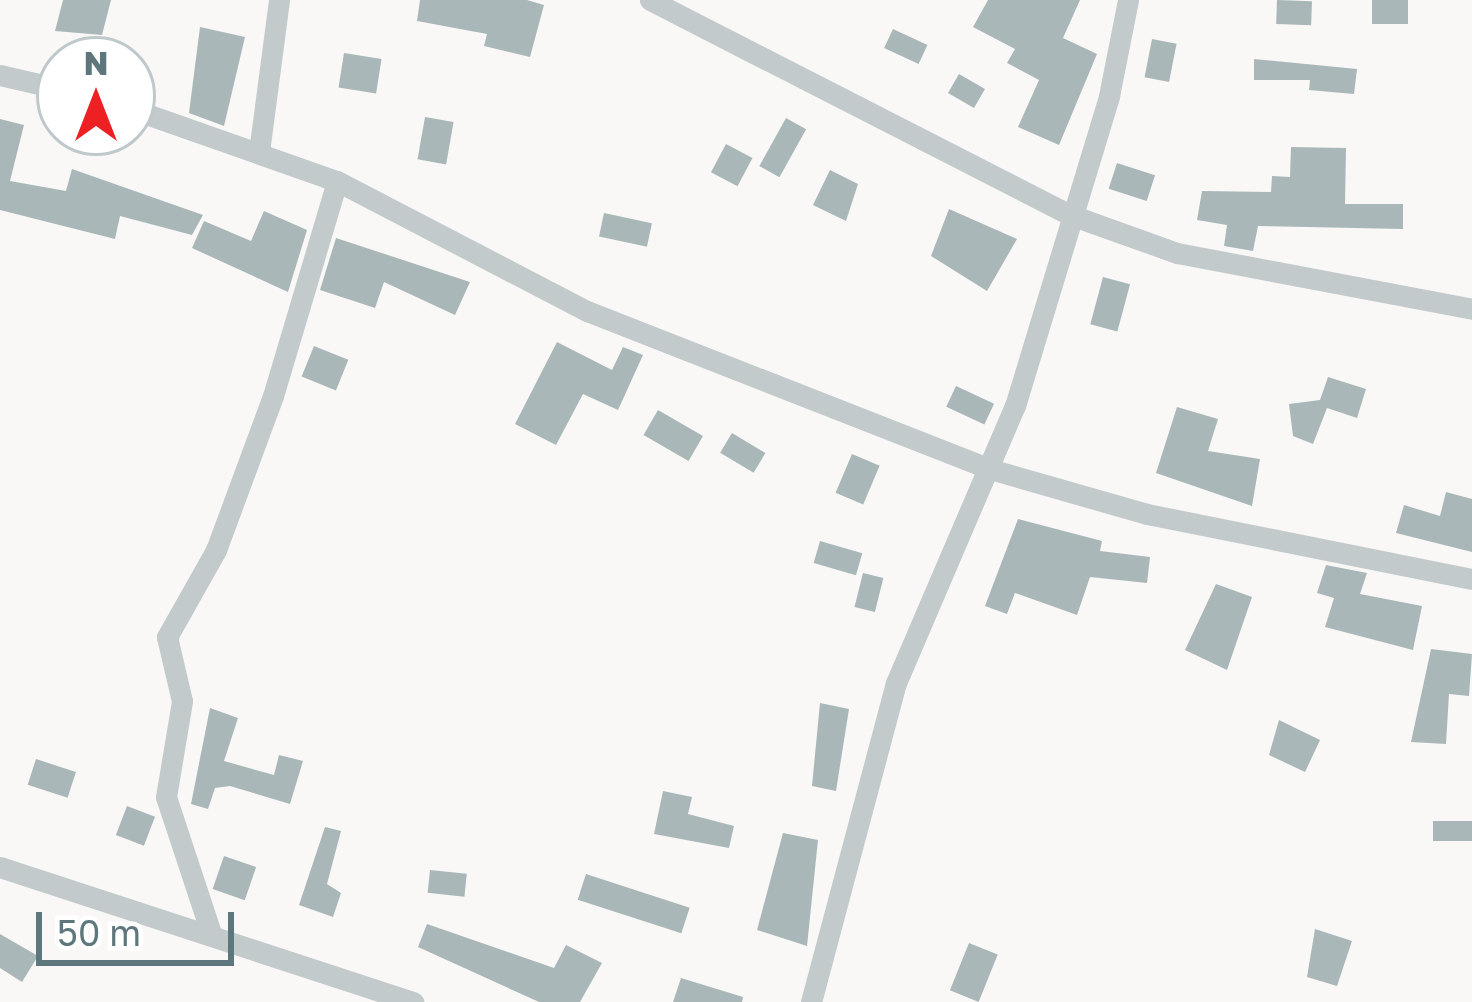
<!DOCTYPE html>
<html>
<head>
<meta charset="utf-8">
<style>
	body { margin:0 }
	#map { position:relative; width:1472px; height:1002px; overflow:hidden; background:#f9f8f6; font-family:"Golos Text",sans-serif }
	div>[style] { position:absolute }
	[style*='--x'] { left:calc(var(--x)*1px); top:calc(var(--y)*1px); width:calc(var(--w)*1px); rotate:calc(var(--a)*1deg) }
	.building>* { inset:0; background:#aab7b9; transform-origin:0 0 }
	.street>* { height:21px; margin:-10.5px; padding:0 10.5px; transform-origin:10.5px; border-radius:10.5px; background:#c3cacc }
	span { translate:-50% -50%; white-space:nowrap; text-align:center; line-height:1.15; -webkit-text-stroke:12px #fff; paint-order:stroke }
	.north { position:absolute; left:36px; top:36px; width:120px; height:120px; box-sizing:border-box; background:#fff; border:3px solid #bfc9cb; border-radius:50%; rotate:0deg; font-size:33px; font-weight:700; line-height:48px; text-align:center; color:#5e777c }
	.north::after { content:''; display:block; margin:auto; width:42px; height:54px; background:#ed2124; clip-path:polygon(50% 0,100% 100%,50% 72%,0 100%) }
	.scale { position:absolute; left:36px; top:912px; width:198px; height:54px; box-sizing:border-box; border:6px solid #5e777c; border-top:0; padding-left:15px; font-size:36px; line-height:42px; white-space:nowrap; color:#5e777c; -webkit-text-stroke:9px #fff; paint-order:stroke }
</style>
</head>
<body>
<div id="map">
	<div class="building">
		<i style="clip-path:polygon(63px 0,111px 0,102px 35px,55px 31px)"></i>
		<i style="clip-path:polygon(420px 0,527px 0,544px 5px,530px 57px,484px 46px,487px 34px,417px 21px)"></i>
		<i style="clip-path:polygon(988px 0,1080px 0,1063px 38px,1097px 54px,1059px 145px,1018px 127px,1039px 80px,1007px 63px,1015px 49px,973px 27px)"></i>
		<i style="left:1277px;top:0;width:35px;height:24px;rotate:2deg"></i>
		<i style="left:1372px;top:0;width:36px;height:24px"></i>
		<i style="clip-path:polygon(200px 27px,245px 37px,224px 126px,189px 113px)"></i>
		<i style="left:893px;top:29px;width:38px;height:21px;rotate:25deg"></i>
		<i style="left:1152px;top:39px;width:25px;height:39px;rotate:11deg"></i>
		<i style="left:344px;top:53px;width:38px;height:35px;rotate:9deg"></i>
		<i style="clip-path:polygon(1254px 59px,1357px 69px,1354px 94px,1309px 90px,1310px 80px,1254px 80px)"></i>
		<i style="left:959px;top:74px;width:30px;height:22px;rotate:30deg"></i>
		<i style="left:425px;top:117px;width:29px;height:43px;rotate:10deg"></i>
		<i style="left:786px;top:118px;width:23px;height:55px;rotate:29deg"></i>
		<i style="clip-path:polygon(0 119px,24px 125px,10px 181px,66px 191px,72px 169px,203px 215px,192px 235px,120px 216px,115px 239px,0 210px)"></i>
		<i style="left:726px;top:144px;width:30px;height:32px;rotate:28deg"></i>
		<i style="clip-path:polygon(1291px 147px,1346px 148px,1345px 204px,1403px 204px,1403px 229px,1258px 226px,1253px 251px,1224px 246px,1227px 225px,1197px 220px,1202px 191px,1271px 192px,1272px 176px,1290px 177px)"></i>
		<i style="left:1117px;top:163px;width:40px;height:27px;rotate:18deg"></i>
		<i style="clip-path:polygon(830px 170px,858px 184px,846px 221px,813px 205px)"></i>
		<i style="clip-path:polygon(949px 209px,1017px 239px,987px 291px,931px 256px)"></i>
		<i style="clip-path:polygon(264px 211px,307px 230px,288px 292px,192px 248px,204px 221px,251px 241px)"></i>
		<i style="left:604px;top:213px;width:49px;height:24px;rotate:12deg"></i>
		<i style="clip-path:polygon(336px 238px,470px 282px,455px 315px,384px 282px,375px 308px,320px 290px)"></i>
		<i style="left:1103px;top:277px;width:28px;height:49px;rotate:15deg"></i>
		<i style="clip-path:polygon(557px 342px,612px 370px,623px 347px,643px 355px,618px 410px,583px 394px,556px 445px,515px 424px)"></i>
		<i style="left:314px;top:346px;width:37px;height:33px;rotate:22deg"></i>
		<i style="clip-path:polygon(1328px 377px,1366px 389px,1357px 418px,1327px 408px,1313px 444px,1293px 436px,1289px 404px,1320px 400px)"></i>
		<i style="left:956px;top:386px;width:42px;height:23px;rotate:25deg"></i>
		<i style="clip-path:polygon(1177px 407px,1218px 419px,1208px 451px,1260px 459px,1252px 506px,1156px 473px)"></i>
		<i style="left:658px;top:410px;width:52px;height:29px;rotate:30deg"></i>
		<i style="left:732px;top:433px;width:39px;height:23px;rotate:31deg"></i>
		<i style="left:852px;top:454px;width:30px;height:42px;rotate:23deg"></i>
		<i style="clip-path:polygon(1446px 492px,1472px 499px,1472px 552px,1396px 533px,1404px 505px,1440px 516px)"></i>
		<i style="clip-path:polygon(1018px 519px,1102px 541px,1100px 551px,1150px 557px,1147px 583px,1090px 577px,1077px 615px,1015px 593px,1007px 614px,985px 606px)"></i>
		<i style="left:820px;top:541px;width:44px;height:23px;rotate:16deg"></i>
		<i style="clip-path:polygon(1326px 565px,1367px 573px,1360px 594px,1422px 606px,1413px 650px,1325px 627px,1334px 598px,1317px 593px)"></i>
		<i style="left:863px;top:573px;width:21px;height:35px;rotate:14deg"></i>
		<i style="clip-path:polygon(1216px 584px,1252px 597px,1227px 670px,1185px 650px)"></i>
		<i style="clip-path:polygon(1431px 649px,1472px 654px,1469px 696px,1449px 694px,1446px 744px,1411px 742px)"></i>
		<i style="clip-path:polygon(820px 703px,849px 709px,836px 791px,812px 786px)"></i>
		<i style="clip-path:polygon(210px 708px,238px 718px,224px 761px,274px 775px,279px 755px,303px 761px,290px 804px,230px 786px,215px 788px,208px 809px,191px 804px)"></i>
		<i style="clip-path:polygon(1279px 720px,1320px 740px,1305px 772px,1269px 755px)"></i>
		<i style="left:36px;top:759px;width:42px;height:27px;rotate:18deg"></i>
		<i style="clip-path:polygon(663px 791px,692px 797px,688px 814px,734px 826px,729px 848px,654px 834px)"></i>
		<i style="left:127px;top:806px;width:30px;height:31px;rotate:21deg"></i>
		<i style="left:1433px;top:821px;width:39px;height:20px"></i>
		<i style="clip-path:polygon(325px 827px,341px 831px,327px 884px,341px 893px,333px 917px,299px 905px)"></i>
		<i style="clip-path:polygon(783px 833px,818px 840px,807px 946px,757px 930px)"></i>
		<i style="left:224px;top:856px;width:34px;height:35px;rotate:19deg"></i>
		<i style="left:430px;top:870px;width:37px;height:23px;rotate:6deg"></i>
		<i style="left:586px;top:874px;width:109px;height:27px;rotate:18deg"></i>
		<i style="clip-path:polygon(427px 924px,554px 968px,566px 945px,602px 963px,580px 1002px,539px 1002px,418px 947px)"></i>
		<i style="clip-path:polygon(1315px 929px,1352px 941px,1337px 986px,1307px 977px)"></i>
		<i style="clip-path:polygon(0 934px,38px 956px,22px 982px,0 968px)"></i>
		<i style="left:969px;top:943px;width:31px;height:51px;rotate:22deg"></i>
		<i style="clip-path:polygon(681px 978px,743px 997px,742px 1002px,673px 1002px)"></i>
	</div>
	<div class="street">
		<i style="--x:650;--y:0;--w:470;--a:27.1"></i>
		<i style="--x:1068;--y:214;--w:116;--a:19.7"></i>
		<i style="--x:1177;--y:253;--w:300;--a:10.7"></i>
		<i style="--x:0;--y:75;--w:62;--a:13.1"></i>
		<i style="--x:132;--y:109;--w:217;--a:19.4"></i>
		<i style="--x:337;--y:181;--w:282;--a:27.5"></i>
		<i style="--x:587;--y:311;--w:433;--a:21.4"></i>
		<i style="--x:990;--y:469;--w:163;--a:16"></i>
		<i style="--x:1147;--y:514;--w:331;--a:11.3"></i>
		<i style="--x:259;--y:152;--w:153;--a:-82.5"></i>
		<i style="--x:0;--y:867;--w:435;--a:18.1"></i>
		<i style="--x:211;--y:933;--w:143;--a:-108.3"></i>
		<i style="--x:166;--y:797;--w:97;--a:-80.5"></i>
		<i style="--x:182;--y:701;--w:66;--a:-103.2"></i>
		<i style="--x:167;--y:637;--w:100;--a:-60.6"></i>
		<i style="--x:216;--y:550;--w:164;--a:-69.7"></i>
		<i style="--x:273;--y:396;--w:224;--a:-73.4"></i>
		<i style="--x:811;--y:1002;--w:330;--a:-75.1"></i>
		<i style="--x:896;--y:683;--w:301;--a:-66.8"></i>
		<i style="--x:1015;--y:406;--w:324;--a:-73.1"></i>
		<i style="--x:1109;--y:96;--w:98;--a:-78.8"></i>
	</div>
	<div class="north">N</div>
	<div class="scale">50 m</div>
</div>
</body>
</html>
